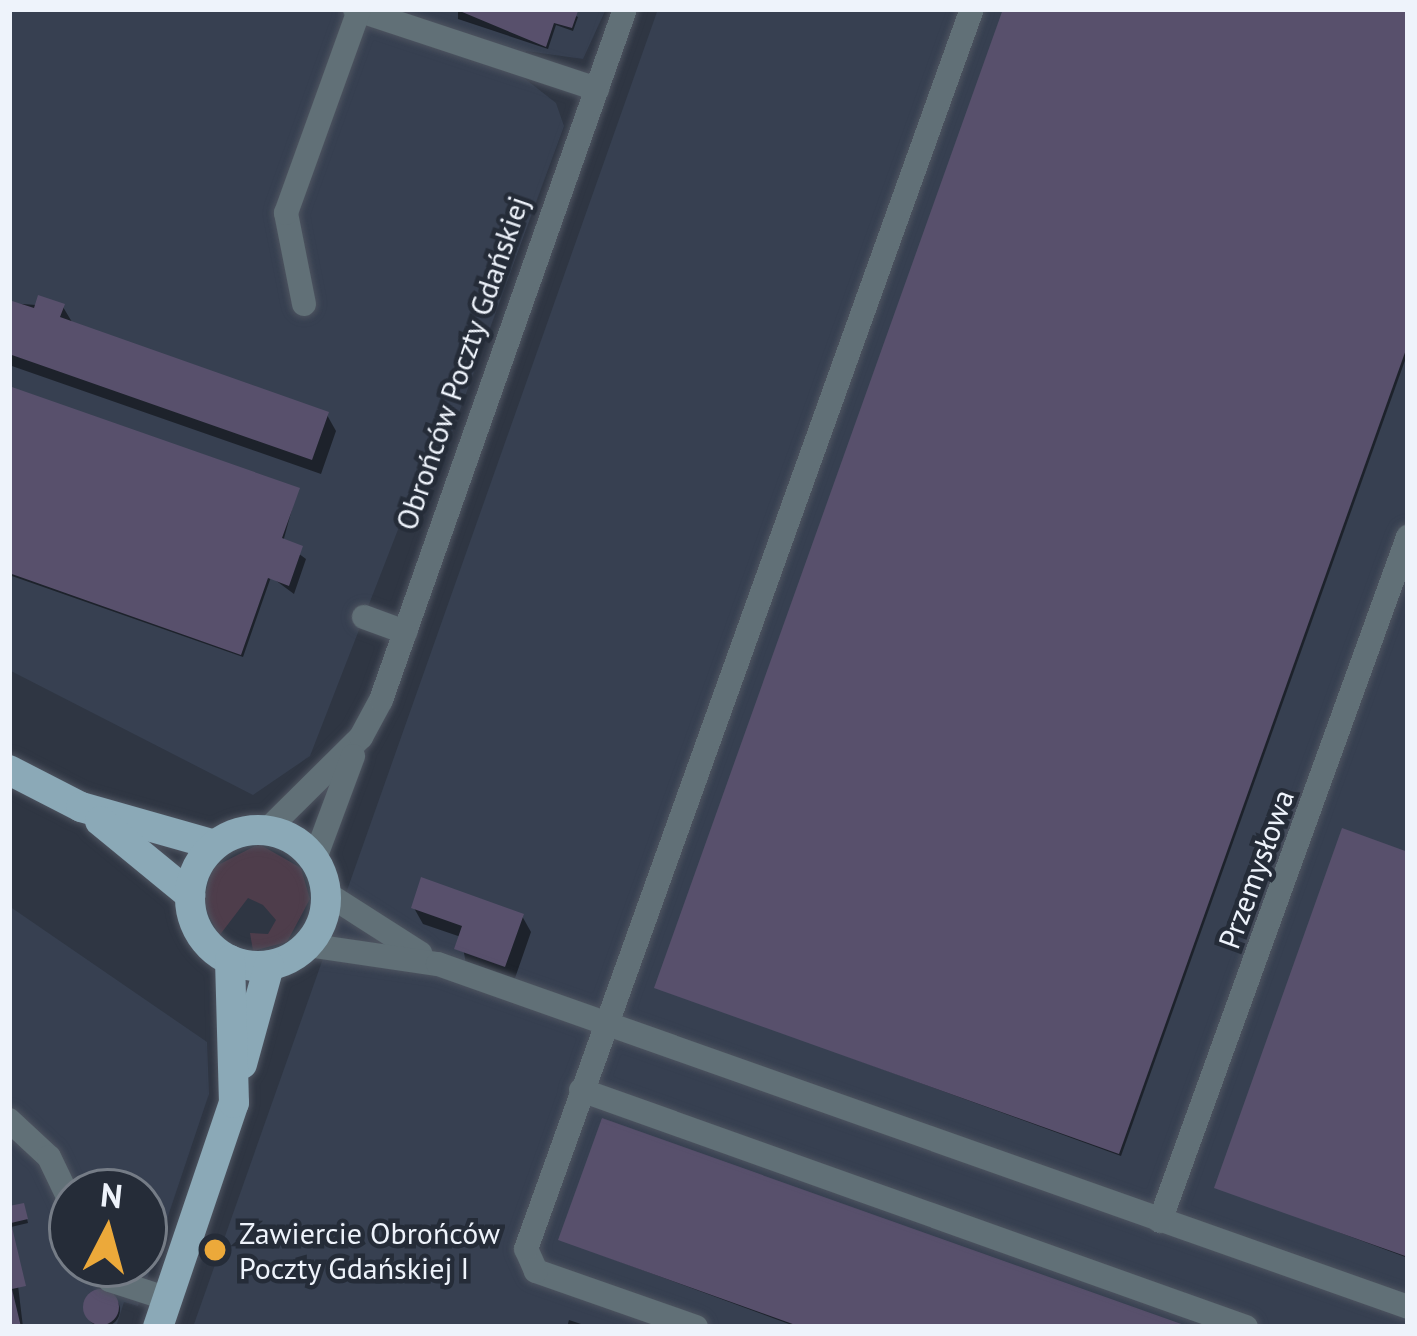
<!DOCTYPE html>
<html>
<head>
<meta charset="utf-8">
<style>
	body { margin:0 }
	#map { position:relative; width:1417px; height:1336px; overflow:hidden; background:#2f3643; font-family:"PT Sans",sans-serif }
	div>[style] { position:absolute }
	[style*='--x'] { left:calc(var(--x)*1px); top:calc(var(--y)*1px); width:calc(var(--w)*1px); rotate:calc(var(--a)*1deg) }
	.built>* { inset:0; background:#374051 }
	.green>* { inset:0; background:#4e3d4b }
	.shadow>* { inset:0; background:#0007 }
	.round { border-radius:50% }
	.building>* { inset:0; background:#58506c }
	.roads { filter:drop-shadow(0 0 3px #4e5460) drop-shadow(0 0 3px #4e5460) }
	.minor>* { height:24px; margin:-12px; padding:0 12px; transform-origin:12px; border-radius:12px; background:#617077 }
	.major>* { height:30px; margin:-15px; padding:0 15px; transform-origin:15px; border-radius:15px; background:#8ba9b7 }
	.major>.ring { margin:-15px; padding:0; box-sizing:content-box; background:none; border:30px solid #8ba9b7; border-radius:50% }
	.dots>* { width:33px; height:33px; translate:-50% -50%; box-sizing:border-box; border:6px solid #252c38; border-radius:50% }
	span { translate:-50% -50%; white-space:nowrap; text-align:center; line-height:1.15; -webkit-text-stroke:9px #252c38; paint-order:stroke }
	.street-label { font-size:30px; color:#eef3fb }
	.poi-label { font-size:30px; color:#eef3fb }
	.left { translate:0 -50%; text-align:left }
	.frame { position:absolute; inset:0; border:12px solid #eef3fb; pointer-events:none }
	.north { position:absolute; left:48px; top:1168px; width:120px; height:120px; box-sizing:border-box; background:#252c38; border:3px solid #757c86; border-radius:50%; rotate:6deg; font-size:33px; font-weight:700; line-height:48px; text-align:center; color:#eef3fb }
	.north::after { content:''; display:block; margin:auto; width:42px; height:54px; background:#eca93a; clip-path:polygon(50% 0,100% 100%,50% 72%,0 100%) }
</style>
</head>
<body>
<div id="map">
	<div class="built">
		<i style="clip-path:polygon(9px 9px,606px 9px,583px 59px,526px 51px,519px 74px,556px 103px,564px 126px,422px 514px,406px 509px,310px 756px,253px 795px,9px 670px)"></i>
		<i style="clip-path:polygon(658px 9px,1408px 9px,1408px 1327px,193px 1327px)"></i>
		<i style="clip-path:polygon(evenodd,9px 906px,207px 1042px,209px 1094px,138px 1306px,124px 1302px,116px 1327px,9px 1327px,9px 906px,72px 1192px,144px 1192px,144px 1264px,72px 1264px,72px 1192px)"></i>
	</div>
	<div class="green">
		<i style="clip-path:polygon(259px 844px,301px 868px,310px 899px,287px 942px,253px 951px,250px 933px,268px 934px,276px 920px,263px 905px,248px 898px,219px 936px,203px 903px,212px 868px)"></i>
	</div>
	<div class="shadow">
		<i style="clip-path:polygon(458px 9px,562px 9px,578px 17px,573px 31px,556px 25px,548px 49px,458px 19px)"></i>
		<i style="clip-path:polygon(1006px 9px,1408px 9px,1408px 352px,1121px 1156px,657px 987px)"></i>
		<i style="clip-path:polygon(9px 303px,63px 307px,72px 322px,327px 415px,336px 431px,321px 474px,9px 365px)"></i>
		<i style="clip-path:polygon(9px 389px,297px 491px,283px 542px,306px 559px,294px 594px,271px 577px,243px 657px,9px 575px)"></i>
		<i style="clip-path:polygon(1408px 855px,1408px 1258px,1217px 1187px)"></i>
		<i style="clip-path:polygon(414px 908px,522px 916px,531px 932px,514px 981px,466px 964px,461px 937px,423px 924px)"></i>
		<i style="clip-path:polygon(9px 1209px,25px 1210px,28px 1223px,11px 1227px,23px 1327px,9px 1327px)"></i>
		<i style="clip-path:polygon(561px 1240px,1174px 1327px,797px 1327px)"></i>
		<i class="round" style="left:86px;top:1293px;width:34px;height:34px"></i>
		<i style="clip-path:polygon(569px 1320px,590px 1327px,567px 1327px)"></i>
	</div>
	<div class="building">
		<i style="clip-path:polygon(455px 9px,572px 9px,578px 11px,572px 28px,554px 23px,546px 47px)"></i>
		<i style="clip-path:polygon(1003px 9px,1408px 9px,1408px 344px,1119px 1154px,654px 988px)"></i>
		<i style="clip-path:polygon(38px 295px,65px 304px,60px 317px,329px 412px,312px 460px,9px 354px,9px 300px,34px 308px)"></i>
		<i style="clip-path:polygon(9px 386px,300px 488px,282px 538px,303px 546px,289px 586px,268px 578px,241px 655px,9px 573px)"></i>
		<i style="clip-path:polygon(1342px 828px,1408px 852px,1408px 1257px,1214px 1188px)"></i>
		<i style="clip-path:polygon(421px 877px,524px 914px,505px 967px,454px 949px,462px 926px,411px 908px)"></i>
		<i style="clip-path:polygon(602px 1118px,1187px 1326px,1187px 1327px,801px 1327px,558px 1240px)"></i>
		<i style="clip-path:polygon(24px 1203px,28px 1219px,11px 1223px,26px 1286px,12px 1289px,21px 1327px,9px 1327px,9px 1206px)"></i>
		<i class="round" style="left:83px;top:1289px;width:36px;height:36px"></i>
	</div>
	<div class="roads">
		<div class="minor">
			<i style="--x:355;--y:9;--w:255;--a:18.3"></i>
			<i style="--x:304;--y:304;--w:93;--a:-101.2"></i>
			<i style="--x:286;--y:213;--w:216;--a:-70.2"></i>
			<i style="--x:364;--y:617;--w:44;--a:20.1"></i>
			<i style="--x:266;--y:831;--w:134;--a:-44.7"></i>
			<i style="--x:361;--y:737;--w:42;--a:-61.6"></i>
			<i style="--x:381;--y:700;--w:733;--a:-70.55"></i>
			<i style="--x:314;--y:861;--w:112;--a:-69.6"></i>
			<i style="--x:326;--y:893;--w:112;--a:32.6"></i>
			<i style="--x:307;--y:945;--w:132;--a:8.3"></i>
			<i style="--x:438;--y:964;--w:1029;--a:19.47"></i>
			<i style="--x:581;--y:1090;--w:706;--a:19.62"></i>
			<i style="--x:9;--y:1120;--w:54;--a:42.8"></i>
			<i style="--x:49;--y:1157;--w:53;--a:64.4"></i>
			<i style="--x:1160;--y:1221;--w:728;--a:-70.07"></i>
			<i style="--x:96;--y:1264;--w:21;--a:49"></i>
			<i style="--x:110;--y:1280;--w:61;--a:18.1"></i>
			<i style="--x:696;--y:1327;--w:170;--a:-160.7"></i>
			<i style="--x:536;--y:1271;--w:24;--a:-114"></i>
			<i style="--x:526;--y:1249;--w:1318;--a:-70.22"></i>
		</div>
		<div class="major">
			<i style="--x:9;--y:770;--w:81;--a:27.2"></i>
			<i style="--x:81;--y:807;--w:139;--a:15.8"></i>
			<i style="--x:100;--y:821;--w:117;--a:39.4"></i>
			<i class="ring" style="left:190px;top:830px;width:106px;height:106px"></i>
			<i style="--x:242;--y:1064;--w:102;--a:-74.6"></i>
			<i style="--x:158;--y:1327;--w:237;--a:-71.3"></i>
			<i style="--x:234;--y:1103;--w:143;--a:-91.6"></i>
		</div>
	</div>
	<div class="dots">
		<i style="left:215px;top:1250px;background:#eca93a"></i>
	</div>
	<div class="street-label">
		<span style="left:462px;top:363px;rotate:-71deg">Obrońców Poczty Gdańskiej</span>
		<span style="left:1256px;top:869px;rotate:-70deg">Przemysłowa</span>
	</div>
	<div class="poi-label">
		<span class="left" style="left:239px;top:1250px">Zawiercie Obrońców<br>Poczty Gdańskiej I</span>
	</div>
	<div class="frame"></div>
	<div class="north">N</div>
</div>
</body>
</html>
